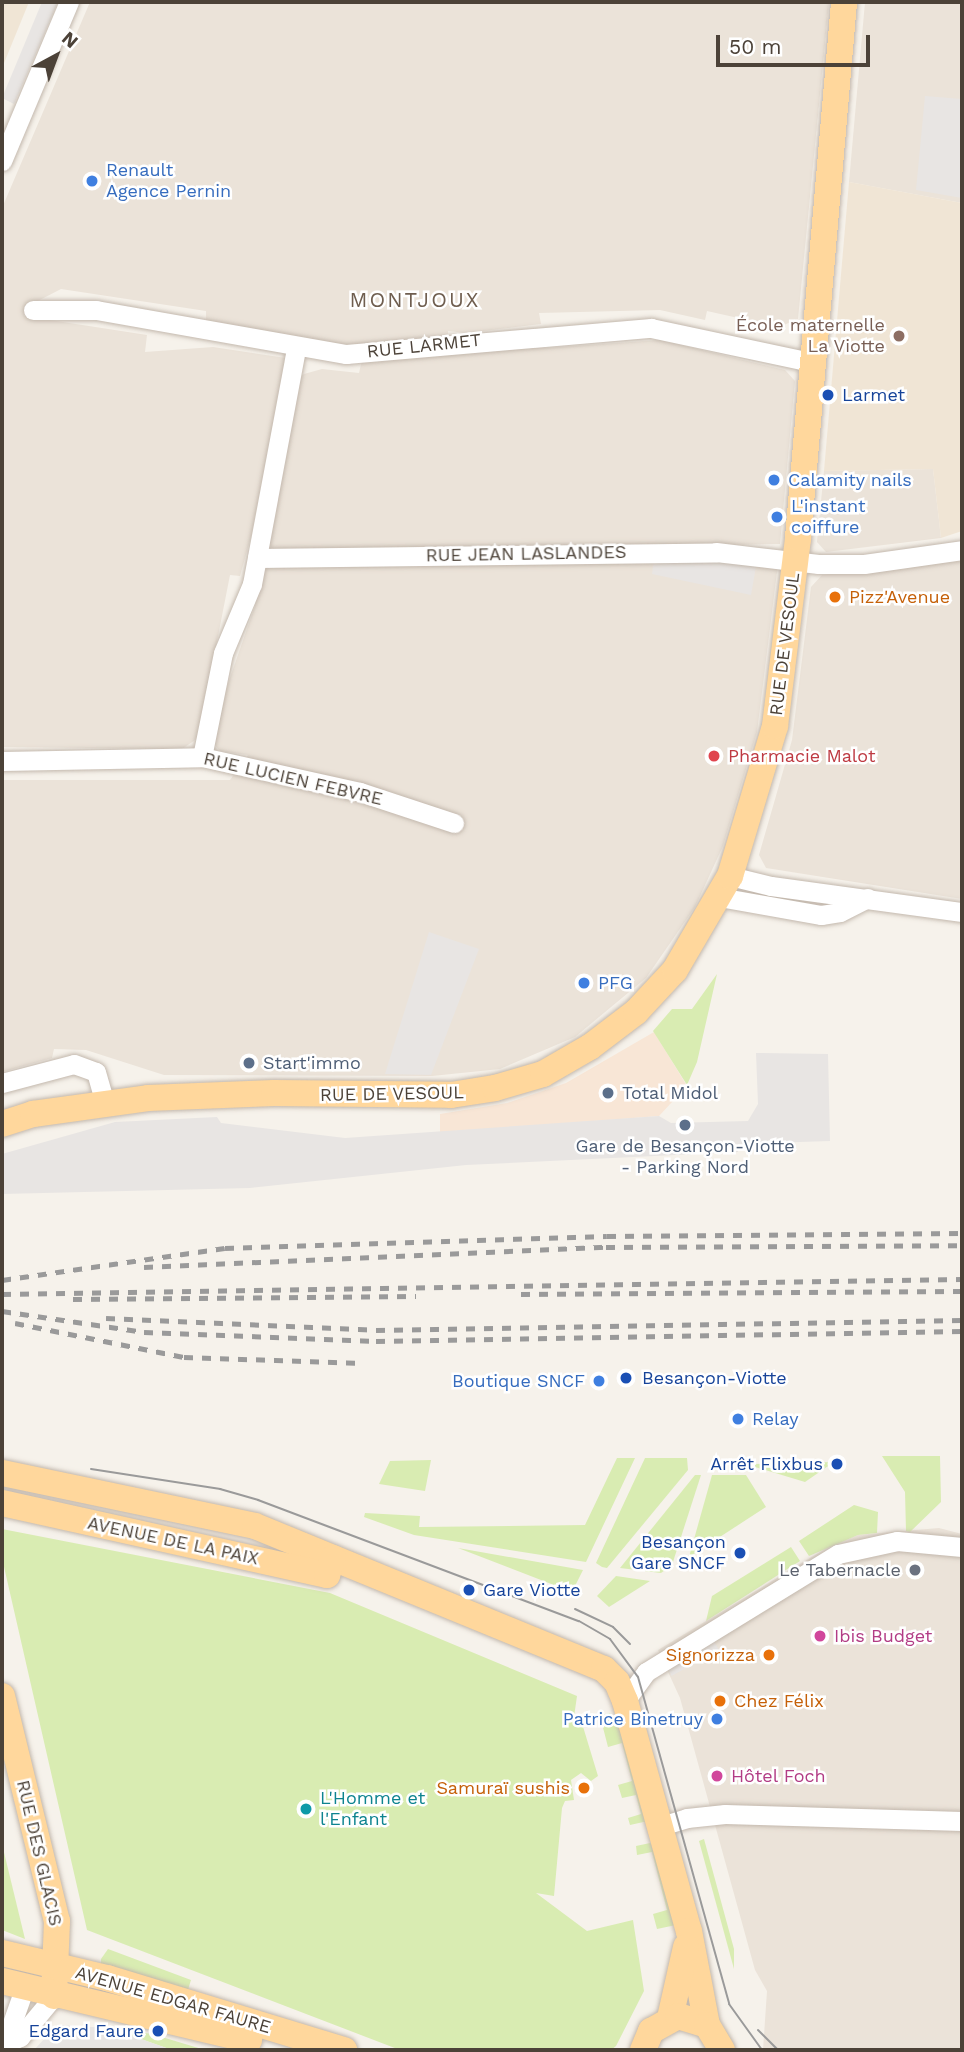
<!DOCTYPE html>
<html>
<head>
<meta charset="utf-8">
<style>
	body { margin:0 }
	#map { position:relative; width:964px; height:2052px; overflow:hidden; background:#f6f2eb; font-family:"Work Sans",sans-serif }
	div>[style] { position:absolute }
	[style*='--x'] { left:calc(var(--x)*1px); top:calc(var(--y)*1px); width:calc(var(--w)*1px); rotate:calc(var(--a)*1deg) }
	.residential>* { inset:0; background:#ebe3d9 }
	.commercial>* { inset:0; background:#f8e6d6 }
	.education>* { inset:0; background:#f0e5d5 }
	.green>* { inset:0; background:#d9ecb2 }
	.parking>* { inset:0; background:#e8e5e3; transform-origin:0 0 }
	.roads { filter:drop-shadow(0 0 2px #c3b8ad) drop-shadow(0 0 2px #c3b8ad) }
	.minor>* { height:19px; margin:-9.5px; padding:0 9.5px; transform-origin:9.5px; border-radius:9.5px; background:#fff }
	.major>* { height:26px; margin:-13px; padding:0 13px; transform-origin:13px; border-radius:13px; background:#ffd79c }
	.tram>* { height:2px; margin:-1px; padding:0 1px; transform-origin:1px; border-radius:1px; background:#9a9a9a }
	.rail>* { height:5px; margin-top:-2.5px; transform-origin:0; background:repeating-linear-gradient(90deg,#9a9a9a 0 9px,transparent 0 18px) }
	.dots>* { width:19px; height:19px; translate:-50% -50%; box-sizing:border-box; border:4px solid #fff; border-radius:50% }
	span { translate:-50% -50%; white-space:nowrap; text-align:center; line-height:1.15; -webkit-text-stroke:5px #fff; paint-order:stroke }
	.shop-label { font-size:18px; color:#366cbe }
	.left { translate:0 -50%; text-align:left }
	.right { translate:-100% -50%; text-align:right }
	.education-label { font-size:18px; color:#785e54 }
	.street-label { font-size:18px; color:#4c4238 }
	.transit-label { font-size:18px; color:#164399 }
	.food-label { font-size:18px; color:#c56008 }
	.health-label { font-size:18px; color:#be3a42 }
	.service-label { font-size:18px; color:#4e5e75 }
	.worship-label { font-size:18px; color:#5b616d }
	.hotel-label { font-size:18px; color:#b23c85 }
	.culture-label { font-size:18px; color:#0d838f }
	.quarter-label { font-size:21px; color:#6f5e4f; letter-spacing:2px }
	.frame { position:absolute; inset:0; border:4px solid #4c4238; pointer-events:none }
	.north { position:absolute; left:21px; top:21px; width:70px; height:70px; -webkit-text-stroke:5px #fff; paint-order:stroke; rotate:41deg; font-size:19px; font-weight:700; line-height:28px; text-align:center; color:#4c4238 }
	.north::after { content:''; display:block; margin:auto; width:24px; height:32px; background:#4c4238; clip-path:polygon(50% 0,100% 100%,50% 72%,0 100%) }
	.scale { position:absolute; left:716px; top:35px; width:154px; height:32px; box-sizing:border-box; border:4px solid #4c4238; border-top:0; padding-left:9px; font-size:21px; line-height:24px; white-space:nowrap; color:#4c4238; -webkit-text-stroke:5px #fff; paint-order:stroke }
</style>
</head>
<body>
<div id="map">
	<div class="residential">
		<i style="clip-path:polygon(90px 2px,829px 2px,798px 319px,779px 327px,707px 311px,705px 320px,660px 310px,539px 313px,541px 324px,467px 333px,448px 331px,448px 336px,344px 349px,206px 338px,206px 311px,61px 289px,30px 305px,24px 316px,147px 335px,145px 352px,213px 347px,286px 358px,252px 533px,240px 576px,230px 575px,198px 738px,182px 749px,2px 747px,2px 208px)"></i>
		<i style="clip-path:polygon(865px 2px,962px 2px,962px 203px,849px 182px)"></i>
		<i style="clip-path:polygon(660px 340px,785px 370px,795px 381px,780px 544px,275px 553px,263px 534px,295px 379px,304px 374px,322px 369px,359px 373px,362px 360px,544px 344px,545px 348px)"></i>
		<i style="clip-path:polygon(933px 469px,941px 538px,826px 552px,817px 542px,824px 471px)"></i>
		<i style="clip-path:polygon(779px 556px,757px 732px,723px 846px,695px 907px,646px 978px,575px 1037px,500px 1069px,432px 1076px,164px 1075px,86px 1050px,54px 1049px,52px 1058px,2px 1072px,2px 780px,230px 780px,248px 755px,220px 751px,209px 738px,255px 606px,263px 566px)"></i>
		<i style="clip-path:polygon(962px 561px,962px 899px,766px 868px,759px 855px,792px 740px,811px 587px,822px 575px)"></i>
		<i style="clip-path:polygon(939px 1528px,962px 1534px,962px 2050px,763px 2050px,767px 1991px,755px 1970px,680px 1698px,658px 1650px,830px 1546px,858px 1535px)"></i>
	</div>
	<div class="commercial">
		<i style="clip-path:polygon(654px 1032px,687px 1086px,659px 1116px,440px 1133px,440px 1114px,507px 1103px,566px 1083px)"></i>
	</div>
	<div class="education">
		<i style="clip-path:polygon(2px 2px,29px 2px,2px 68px)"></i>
		<i style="clip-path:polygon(849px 182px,962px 203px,962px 531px,941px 538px,933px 469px,824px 471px)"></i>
	</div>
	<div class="green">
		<i style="clip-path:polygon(717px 974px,697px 1062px,687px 1085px,653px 1031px,672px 1009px,692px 1009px)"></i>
		<i style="clip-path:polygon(882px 1456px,940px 1456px,941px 1502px,910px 1532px,906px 1531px,905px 1492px)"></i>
		<i style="clip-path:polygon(617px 1458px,635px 1458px,586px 1562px,414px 1535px,364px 1517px,365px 1513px,420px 1516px,419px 1527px,585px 1525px)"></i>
		<i style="clip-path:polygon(645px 1458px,687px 1458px,688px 1470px,607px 1568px,602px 1567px,596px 1563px)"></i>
		<i style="clip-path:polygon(431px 1460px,425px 1491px,379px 1484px,390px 1461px)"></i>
		<i style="clip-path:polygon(834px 1462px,805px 1482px,755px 1467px,755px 1464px)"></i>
		<i style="clip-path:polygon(695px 1475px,701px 1475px,672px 1565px,661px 1573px,620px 1568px)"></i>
		<i style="clip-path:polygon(712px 1475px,746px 1475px,766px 1507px,689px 1557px)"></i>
		<i style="clip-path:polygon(854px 1505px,878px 1512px,877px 1533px,858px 1535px,809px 1556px,799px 1541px)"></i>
		<i style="clip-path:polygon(2px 1529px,330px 1593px,577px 1696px,574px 1717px,581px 1720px,598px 1776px,591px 1781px,581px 1773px,571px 1780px,574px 1800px,565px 1801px,562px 1808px,554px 1896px,536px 1893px,587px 1931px,633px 1920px,644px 1991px,616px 2046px,611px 2050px,400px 2050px,87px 1930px,2px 1558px)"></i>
		<i style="clip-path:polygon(791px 1547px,800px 1561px,706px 1621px,712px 1596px)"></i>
		<i style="clip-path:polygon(458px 1548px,583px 1570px,572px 1592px)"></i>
		<i style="clip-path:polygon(616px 1576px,650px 1581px,609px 1607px,597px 1596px)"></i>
		<i style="clip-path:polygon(610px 1713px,626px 1740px,648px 1821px,630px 1825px,628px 1818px,641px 1814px,636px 1795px,622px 1798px,618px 1785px,632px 1781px,622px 1743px,608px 1747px,600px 1716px)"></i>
		<i style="clip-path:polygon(704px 1839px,734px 1949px,734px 1969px,699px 1841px)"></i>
		<i style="clip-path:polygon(650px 1843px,656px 1847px,676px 1925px,657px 1929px,653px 1914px,667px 1910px,652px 1852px,637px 1855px,636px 1846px)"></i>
		<i style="clip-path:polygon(2px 1844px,25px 1939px,2px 1930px)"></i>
		<i style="clip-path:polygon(108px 1949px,191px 1980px,187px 1993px,101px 1968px,101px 1959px)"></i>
		<i style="clip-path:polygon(110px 2028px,152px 2034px,205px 2050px,172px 2050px)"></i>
	</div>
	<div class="parking">
		<i style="clip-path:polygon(42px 2px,58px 2px,14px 104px,2px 98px)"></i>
		<i style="clip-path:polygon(925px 96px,962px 99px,962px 198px,916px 190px)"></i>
		<i style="clip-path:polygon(654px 558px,757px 561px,751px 595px,652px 574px)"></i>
		<i style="clip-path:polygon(429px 932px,479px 949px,431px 1075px,385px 1074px)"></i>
		<i style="clip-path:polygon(756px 1053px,828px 1054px,830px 1141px,738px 1144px,738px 1152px,466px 1165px,250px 1188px,2px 1194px,2px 1154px,115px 1122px,217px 1117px,221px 1123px,345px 1138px,659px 1116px,671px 1123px,748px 1121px,758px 1104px)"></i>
		<i style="left:714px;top:1641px;width:10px;height:54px;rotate:61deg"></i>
		<i style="clip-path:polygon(57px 2025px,110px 2028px,172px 2050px,34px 2050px)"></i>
	</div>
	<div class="roads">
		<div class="minor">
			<i style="--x:2;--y:161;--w:173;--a:-67.2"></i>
			<i style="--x:33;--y:310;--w:63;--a:0"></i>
			<i style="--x:96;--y:310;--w:254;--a:10"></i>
			<i style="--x:346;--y:354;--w:306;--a:-4.9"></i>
			<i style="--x:651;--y:328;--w:168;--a:12"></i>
			<i style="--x:257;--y:558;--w:459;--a:-0.7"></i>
			<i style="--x:716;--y:552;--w:103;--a:6.7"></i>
			<i style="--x:818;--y:564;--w:46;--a:0"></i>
			<i style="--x:864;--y:564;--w:99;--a:-8.1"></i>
			<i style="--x:202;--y:757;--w:106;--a:-78.6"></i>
			<i style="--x:223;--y:653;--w:75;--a:-67.2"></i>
			<i style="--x:252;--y:584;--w:240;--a:-79.4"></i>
			<i style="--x:2;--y:761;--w:200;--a:-1.1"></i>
			<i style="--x:202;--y:757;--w:162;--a:12.5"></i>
			<i style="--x:360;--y:792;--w:99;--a:18.3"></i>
			<i style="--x:730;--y:876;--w:42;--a:13.7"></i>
			<i style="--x:771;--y:886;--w:193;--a:7.8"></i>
			<i style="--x:719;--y:897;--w:104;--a:10"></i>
			<i style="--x:821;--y:915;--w:19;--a:-9"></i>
			<i style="--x:840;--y:912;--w:31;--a:-27"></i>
			<i style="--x:2;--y:1083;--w:74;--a:-14.8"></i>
			<i style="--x:74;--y:1064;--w:23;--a:20"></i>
			<i style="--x:96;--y:1072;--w:32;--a:74"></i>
			<i style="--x:625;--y:1701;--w:36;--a:-54"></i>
			<i style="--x:646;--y:1672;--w:225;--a:-31.6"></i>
			<i style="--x:838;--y:1554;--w:60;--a:-12.4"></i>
			<i style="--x:897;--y:1541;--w:65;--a:5.3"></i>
			<i style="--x:661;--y:1826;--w:27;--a:-17"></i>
			<i style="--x:687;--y:1818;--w:38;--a:-6"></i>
			<i style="--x:725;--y:1814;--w:237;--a:1.7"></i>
			<i style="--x:5;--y:2043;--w:57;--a:-70.6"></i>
			<i style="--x:2;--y:2045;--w:20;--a:-24"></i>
			<i style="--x:20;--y:2037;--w:53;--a:-50.3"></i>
		</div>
		<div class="major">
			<i style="--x:2;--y:1124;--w:33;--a:-18"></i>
			<i style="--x:33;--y:1114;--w:116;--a:-7.9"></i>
			<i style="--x:148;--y:1098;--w:126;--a:-2.3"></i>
			<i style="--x:274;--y:1093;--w:177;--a:0.6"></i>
			<i style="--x:451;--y:1095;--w:45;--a:-9"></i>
			<i style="--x:495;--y:1088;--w:50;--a:-16.3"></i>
			<i style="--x:543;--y:1074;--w:54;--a:-29.9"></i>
			<i style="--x:590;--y:1047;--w:58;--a:-37.3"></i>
			<i style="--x:636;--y:1012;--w:57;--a:-47.1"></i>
			<i style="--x:675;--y:970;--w:109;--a:-59.7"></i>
			<i style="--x:730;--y:876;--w:157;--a:-73.3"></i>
			<i style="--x:775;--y:726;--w:189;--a:-83"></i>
			<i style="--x:798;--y:538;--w:538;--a:-85.09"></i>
			<i style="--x:2;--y:1473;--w:258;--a:11.8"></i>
			<i style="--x:255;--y:1526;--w:377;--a:22.3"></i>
			<i style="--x:604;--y:1669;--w:18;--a:45"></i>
			<i style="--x:617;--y:1682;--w:21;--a:67"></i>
			<i style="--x:625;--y:1701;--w:239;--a:74.5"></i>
			<i style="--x:689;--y:1931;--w:96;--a:79.2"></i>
			<i style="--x:2;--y:1503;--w:333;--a:12.5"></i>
			<i style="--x:327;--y:1575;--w:18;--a:-71"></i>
			<i style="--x:2;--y:1696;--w:232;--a:76.3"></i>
			<i style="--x:57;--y:1921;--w:75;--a:92.3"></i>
			<i style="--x:2;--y:1953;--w:108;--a:13.4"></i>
			<i style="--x:107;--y:1978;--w:248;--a:16.9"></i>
			<i style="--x:2;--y:1981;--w:254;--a:13.4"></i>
			<i style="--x:670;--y:2018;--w:73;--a:-77.3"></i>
			<i style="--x:643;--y:2050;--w:21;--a:-67"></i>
			<i style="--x:651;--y:2031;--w:31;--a:-29"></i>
			<i style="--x:678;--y:2016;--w:30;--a:17"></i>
			<i style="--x:707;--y:2025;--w:29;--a:59"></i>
		</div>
	</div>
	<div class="tram">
		<i style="--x:91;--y:1469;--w:131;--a:8.8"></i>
		<i style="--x:220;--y:1489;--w:40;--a:16"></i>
		<i style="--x:258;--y:1500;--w:343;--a:20.7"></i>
		<i style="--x:579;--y:1621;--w:36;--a:30"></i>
		<i style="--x:610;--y:1639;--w:47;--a:53.6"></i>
		<i style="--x:638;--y:1677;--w:339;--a:74.4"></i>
		<i style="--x:729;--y:2004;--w:57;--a:54.3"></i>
		<i style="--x:575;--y:1609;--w:42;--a:25.3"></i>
		<i style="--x:613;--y:1627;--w:24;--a:45"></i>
		<i style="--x:758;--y:2030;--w:28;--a:45"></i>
	</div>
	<div class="rail">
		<i style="--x:144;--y:1267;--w:462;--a:-2.5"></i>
		<i style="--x:606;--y:1247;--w:356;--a:-0.3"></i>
		<i style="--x:2;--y:1280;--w:225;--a:-8.2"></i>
		<i style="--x:225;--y:1248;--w:382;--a:-1.8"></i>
		<i style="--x:607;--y:1236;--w:355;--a:-0.5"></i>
		<i style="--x:2;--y:1294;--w:960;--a:-0.9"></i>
		<i style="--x:521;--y:1294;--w:441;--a:-0.4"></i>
		<i style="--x:73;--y:1299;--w:343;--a:-0.5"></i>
		<i style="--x:2;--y:1311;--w:144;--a:8.4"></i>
		<i style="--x:144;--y:1332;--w:232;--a:2.2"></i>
		<i style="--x:376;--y:1341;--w:586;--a:-0.98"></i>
		<i style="--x:106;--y:1318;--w:270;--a:2.5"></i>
		<i style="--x:376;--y:1330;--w:586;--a:-0.98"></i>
		<i style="--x:15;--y:1323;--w:172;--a:11.4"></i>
		<i style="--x:184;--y:1357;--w:178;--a:1.9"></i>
	</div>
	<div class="dots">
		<i style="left:92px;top:181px;background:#3f7fe0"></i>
		<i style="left:899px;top:336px;background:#8d6e63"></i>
		<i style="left:828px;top:395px;background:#1a4fb4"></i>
		<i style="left:774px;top:480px;background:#3f7fe0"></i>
		<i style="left:777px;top:517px;background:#3f7fe0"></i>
		<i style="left:835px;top:597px;background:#e8710a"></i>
		<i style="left:714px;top:756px;background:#e0444e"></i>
		<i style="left:584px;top:983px;background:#3f7fe0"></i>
		<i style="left:249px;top:1063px;background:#5c6f8a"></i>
		<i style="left:608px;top:1093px;background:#5c6f8a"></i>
		<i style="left:685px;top:1125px;background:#5c6f8a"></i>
		<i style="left:626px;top:1378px;background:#1a4fb4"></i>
		<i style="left:599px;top:1381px;background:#3f7fe0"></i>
		<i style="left:738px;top:1419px;background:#3f7fe0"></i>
		<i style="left:837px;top:1464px;background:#1a4fb4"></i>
		<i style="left:740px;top:1553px;background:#1a4fb4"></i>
		<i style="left:915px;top:1570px;background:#6b7280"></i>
		<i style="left:469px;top:1590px;background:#1a4fb4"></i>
		<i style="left:820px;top:1636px;background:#d1479c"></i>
		<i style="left:769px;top:1655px;background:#e8710a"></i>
		<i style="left:720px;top:1701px;background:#e8710a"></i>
		<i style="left:717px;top:1719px;background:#3f7fe0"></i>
		<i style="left:717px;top:1776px;background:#d1479c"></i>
		<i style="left:584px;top:1788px;background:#e8710a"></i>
		<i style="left:306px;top:1809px;background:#0f9aa8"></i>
		<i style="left:158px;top:2031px;background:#1a4fb4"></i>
	</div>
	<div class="shop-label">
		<span class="left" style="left:106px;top:181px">Renault<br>Agence Pernin</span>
		<span class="left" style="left:788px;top:480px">Calamity nails</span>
		<span class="left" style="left:791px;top:517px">L'instant<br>coiffure</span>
		<span class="left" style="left:598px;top:983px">PFG</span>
		<span class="right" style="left:585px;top:1381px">Boutique SNCF</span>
		<span class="left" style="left:752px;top:1419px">Relay</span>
		<span class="right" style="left:703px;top:1719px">Patrice Binetruy</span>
	</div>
	<div class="education-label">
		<span class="right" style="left:885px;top:336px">École maternelle<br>La Viotte</span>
	</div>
	<div class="street-label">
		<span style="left:424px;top:346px;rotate:-6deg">RUE LARMET</span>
		<span style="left:526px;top:554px;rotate:-1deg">RUE JEAN LASLANDES</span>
		<span style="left:785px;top:644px;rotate:-83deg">RUE DE VESOUL</span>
		<span style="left:293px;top:779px;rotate:13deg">RUE LUCIEN FEBVRE</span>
		<span style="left:392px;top:1094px;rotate:-1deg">RUE DE VESOUL</span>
		<span style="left:173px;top:1541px;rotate:12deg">AVENUE DE LA PAIX</span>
		<span style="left:39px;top:1853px;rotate:77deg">RUE DES GLACIS</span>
		<span style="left:173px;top:2000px;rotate:16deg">AVENUE EDGAR FAURE</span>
	</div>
	<div class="transit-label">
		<span class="left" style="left:842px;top:395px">Larmet</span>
		<span class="left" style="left:642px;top:1378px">Besançon-Viotte</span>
		<span class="right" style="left:823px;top:1464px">Arrêt Flixbus</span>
		<span class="right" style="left:726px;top:1553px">Besançon<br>Gare SNCF</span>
		<span class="left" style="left:483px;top:1590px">Gare Viotte</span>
		<span class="right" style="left:144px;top:2031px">Edgard Faure</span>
	</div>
	<div class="food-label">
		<span class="left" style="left:849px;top:597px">Pizz'Avenue</span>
		<span class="right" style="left:755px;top:1655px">Signorizza</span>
		<span class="left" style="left:734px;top:1701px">Chez Félix</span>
		<span class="right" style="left:570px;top:1788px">Samuraï sushis</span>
	</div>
	<div class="health-label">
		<span class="left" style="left:728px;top:756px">Pharmacie Malot</span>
	</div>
	<div class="service-label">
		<span class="left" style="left:263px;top:1063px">Start'immo</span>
		<span class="left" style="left:622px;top:1093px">Total Midol</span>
		<span style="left:685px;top:1157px">Gare de Besançon-Viotte<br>- Parking Nord</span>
	</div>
	<div class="worship-label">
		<span class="right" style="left:901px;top:1570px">Le Tabernacle</span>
	</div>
	<div class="hotel-label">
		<span class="left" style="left:834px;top:1636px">Ibis Budget</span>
		<span class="left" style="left:731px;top:1776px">Hôtel Foch</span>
	</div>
	<div class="culture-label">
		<span class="left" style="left:320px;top:1809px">L'Homme et<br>l'Enfant</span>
	</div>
	<div class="quarter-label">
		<span style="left:415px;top:300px">MONTJOUX</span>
	</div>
	<div class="frame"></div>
	<div class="north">N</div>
	<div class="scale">50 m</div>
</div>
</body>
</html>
